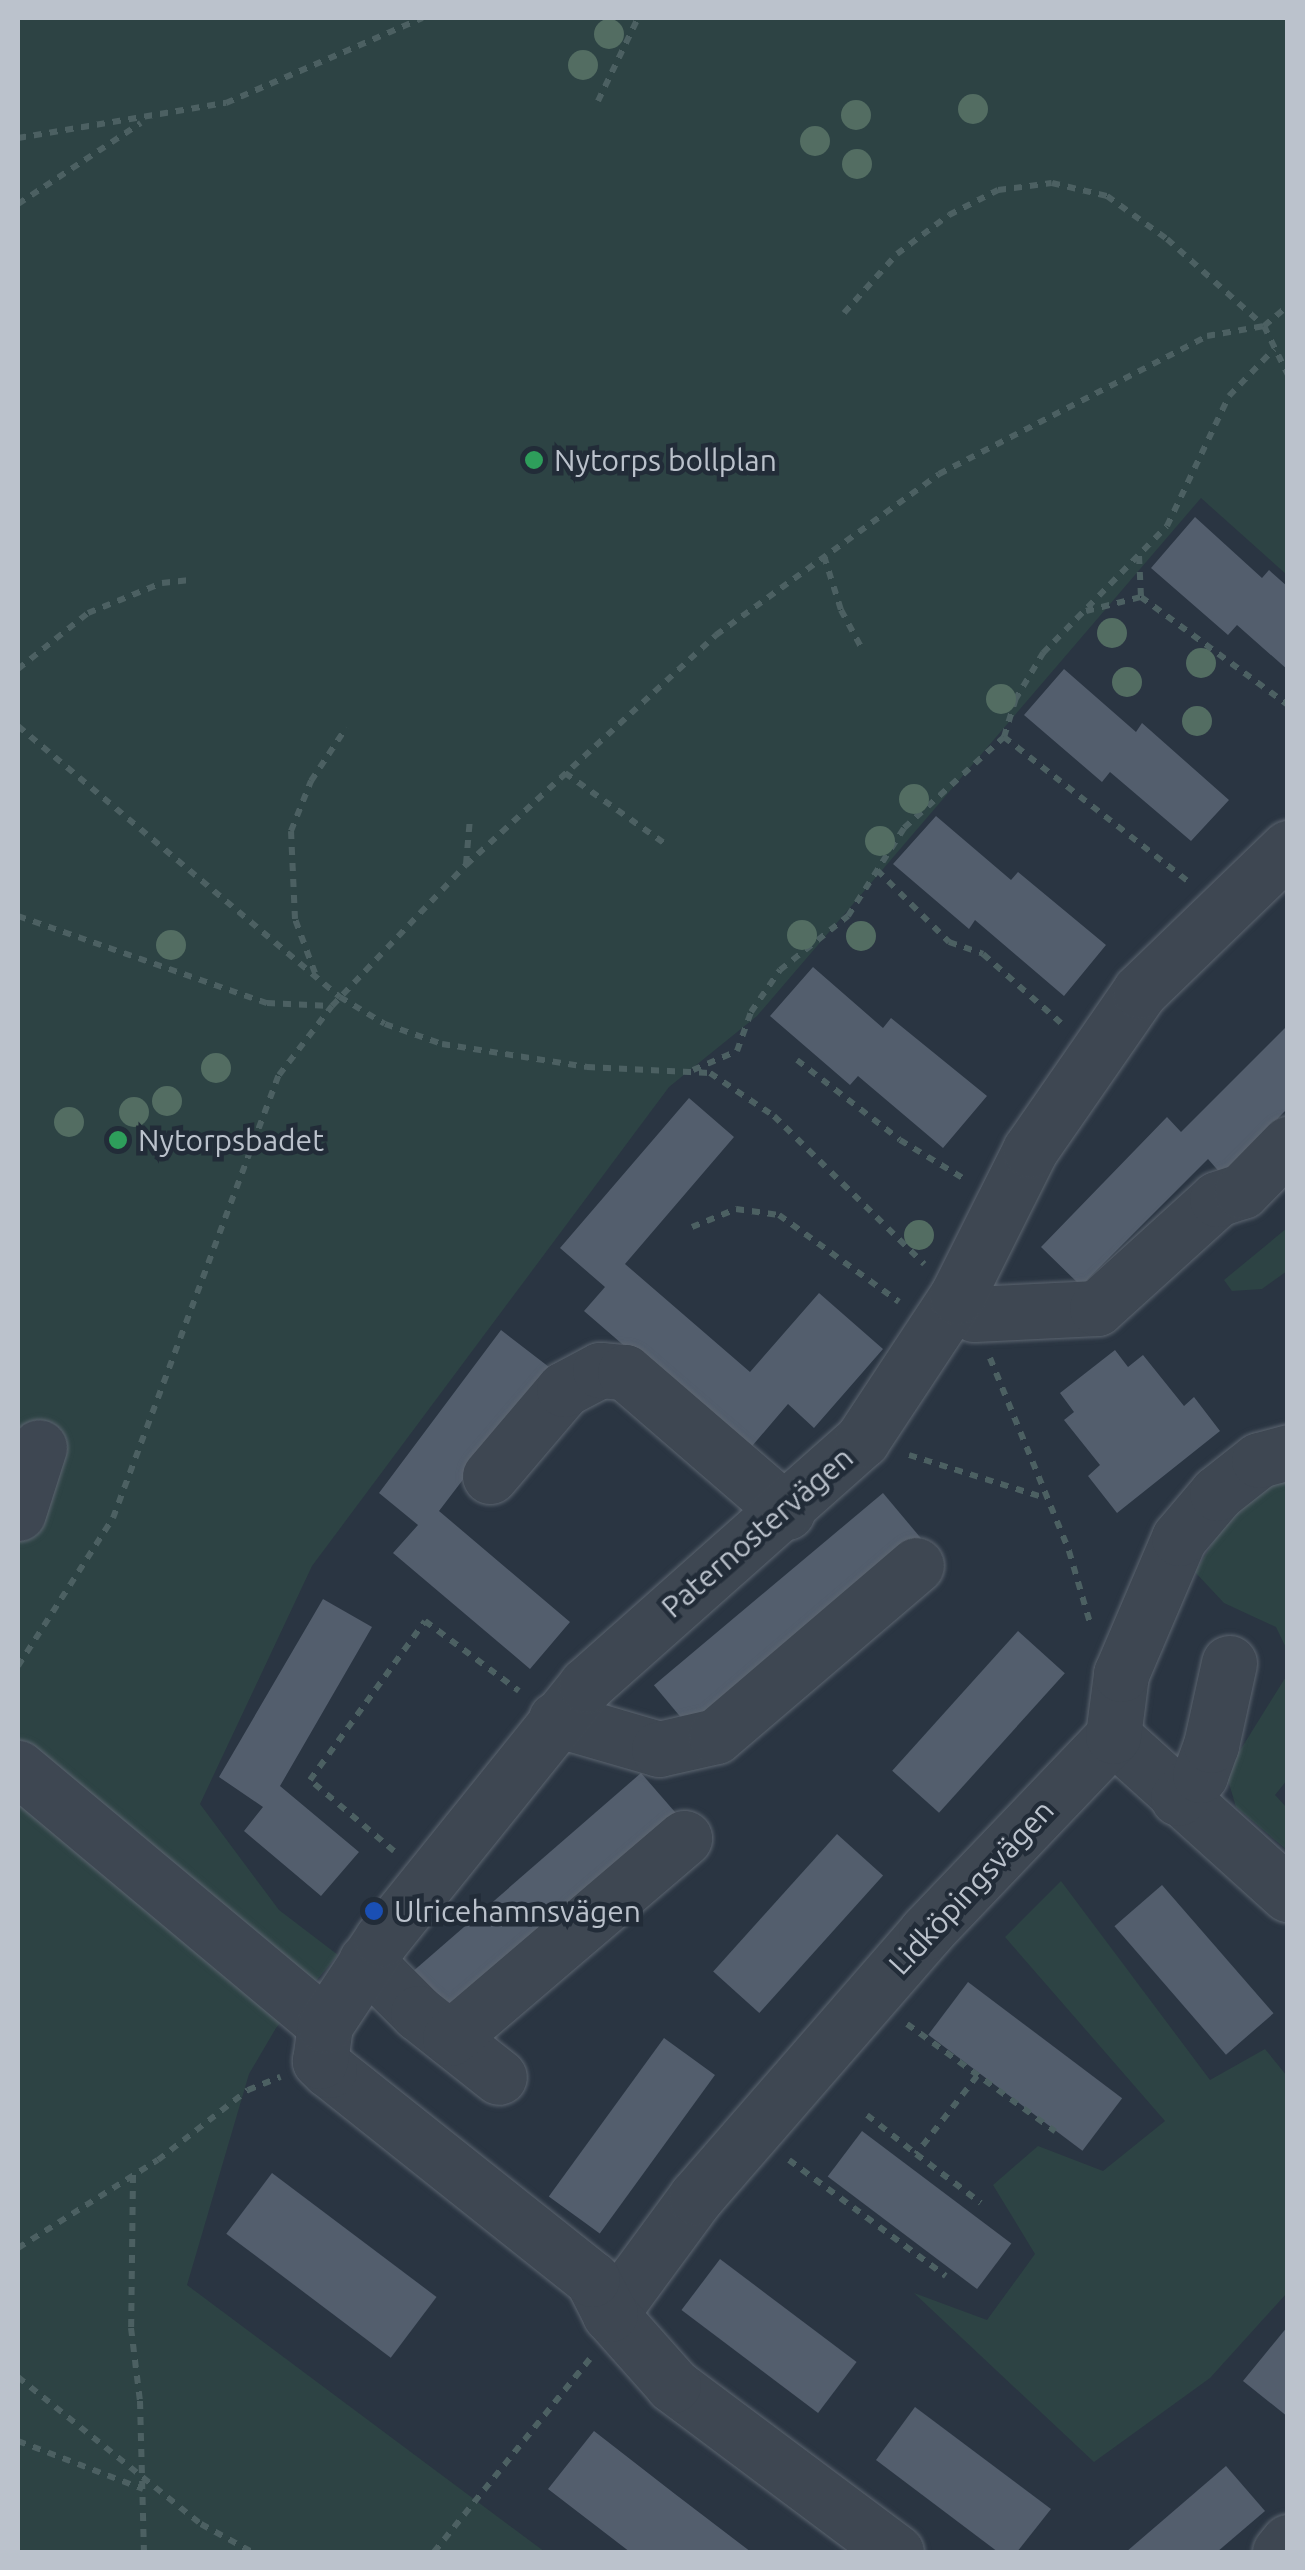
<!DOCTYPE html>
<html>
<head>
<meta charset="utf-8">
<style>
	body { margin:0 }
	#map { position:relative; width:1305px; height:2570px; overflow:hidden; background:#2a3542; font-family:Ubuntu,sans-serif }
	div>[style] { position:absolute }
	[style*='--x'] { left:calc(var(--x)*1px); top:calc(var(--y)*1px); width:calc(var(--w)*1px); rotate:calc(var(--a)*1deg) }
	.green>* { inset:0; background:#2d4344 }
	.building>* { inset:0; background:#535e6d; transform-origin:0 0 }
	.path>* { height:6px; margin-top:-3px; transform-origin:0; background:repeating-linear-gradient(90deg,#4c6062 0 8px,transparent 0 16px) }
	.roads { filter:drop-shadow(0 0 2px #5c6570) drop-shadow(0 0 2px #5c6570) }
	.minor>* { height:55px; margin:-27.5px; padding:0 27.5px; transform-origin:27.5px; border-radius:27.5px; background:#3e4752 }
	.trees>* { width:30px; height:30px; margin:-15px; border-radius:50%; background:#536d62 }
	.dots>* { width:28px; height:28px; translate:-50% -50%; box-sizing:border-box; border:5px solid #222c38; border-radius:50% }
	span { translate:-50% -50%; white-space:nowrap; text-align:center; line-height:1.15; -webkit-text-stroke:9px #222c38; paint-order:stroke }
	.poi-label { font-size:30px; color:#bbc2cc }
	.left { translate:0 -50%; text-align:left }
	.street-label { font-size:30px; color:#bbc2cc }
	.frame { position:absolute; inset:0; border:20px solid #bbc2cc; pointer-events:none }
</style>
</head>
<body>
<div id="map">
	<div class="green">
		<i style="clip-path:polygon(18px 18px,1287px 18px,1287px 575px,1201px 498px,757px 1016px,669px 1087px,312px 1566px,200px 1804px,279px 1910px,338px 1955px,276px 2028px,249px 2074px,187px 2285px,545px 2552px,18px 2552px)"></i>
		<i style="clip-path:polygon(1287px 1228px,1287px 1271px,1262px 1289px,1232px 1291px,1224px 1280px)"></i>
		<i style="clip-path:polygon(1287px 1477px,1287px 1650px,1276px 1627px,1224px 1603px,1195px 1572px,1234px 1508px)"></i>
		<i style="clip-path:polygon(1287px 1675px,1287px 1780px,1275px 1795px,1287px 1808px,1287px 1850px,1236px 1807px,1226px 1773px)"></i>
		<i style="clip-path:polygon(1061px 1881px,1210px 2080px,1265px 2049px,1287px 2076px,1287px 2293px,1210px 2378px,1094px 2462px,914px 2293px,987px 2320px,1035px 2254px,993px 2185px,1038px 2146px,1103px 2171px,1165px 2121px,1005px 1937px)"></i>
	</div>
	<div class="building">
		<i style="clip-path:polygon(1195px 517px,1262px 578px,1269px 570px,1288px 587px,1288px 670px,1237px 625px,1228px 635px,1151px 568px)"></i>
		<i style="clip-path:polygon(1064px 669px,1136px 732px,1142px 723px,1229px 800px,1191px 841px,1110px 772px,1102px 782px,1024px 715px)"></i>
		<i style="clip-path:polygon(936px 816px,1011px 880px,1018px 872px,1106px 945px,1064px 996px,975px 920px,969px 929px,893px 864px)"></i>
		<i style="clip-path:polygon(813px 967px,883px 1028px,891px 1018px,987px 1096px,943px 1148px,858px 1076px,850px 1085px,770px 1016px)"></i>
		<i style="clip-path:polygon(1288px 1025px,1288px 1108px,1222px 1175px,1208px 1159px,1081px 1286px,1041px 1247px,1167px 1117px,1181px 1132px)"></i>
		<i style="clip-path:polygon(689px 1098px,734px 1137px,625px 1264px,750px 1372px,819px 1293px,883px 1349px,814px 1428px,788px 1404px,747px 1452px,584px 1311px,605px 1287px,560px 1248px)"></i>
		<i style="clip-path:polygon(501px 1330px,549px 1367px,439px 1511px,570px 1622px,530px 1669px,393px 1553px,418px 1525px,379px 1493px)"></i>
		<i style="clip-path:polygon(1115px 1350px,1128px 1367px,1143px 1355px,1184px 1406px,1194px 1397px,1220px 1431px,1117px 1513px,1088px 1476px,1100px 1465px,1064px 1420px,1074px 1412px,1060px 1393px)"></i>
		<i style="left:883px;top:1493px;width:59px;height:299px;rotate:50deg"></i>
		<i style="clip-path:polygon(323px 1599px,372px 1627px,280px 1786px,359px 1852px,321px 1896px,244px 1831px,263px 1807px,219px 1777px)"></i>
		<i style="left:1018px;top:1631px;width:63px;height:188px;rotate:42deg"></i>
		<i style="left:641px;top:1773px;width:60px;height:302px;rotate:49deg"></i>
		<i style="left:837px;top:1834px;width:62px;height:185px;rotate:42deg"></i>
		<i style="left:1162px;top:1885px;width:170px;height:63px;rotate:49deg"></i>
		<i style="left:968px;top:1982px;width:193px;height:66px;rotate:37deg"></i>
		<i style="left:664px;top:2038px;width:63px;height:196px;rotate:36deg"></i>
		<i style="left:862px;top:2131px;width:187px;height:57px;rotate:37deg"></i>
		<i style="left:272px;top:2173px;width:206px;height:76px;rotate:37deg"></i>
		<i style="left:720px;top:2259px;width:171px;height:64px;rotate:37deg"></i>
		<i style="clip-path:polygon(1288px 2326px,1288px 2417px,1243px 2381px)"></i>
		<i style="clip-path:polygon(915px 2407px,1051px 2509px,1017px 2552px,998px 2552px,876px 2460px)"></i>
		<i style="clip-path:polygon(594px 2431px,675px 2494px,751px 2552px,630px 2552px,548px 2489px)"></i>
		<i style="clip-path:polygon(1226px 2466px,1265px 2511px,1217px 2552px,1126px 2552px)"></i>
	</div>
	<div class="path">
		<i style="--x:598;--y:101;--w:92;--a:-64.3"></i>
		<i style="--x:18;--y:138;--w:211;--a:-9.6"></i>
		<i style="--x:226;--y:103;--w:214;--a:-23.4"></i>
		<i style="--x:18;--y:204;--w:147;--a:-33.4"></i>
		<i style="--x:844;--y:313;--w:79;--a:-48.1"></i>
		<i style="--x:897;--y:254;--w:65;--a:-36.9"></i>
		<i style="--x:949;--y:215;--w:55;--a:-27"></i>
		<i style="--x:998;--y:190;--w:54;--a:-7.4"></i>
		<i style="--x:1052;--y:183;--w:57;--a:13.3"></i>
		<i style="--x:1107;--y:196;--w:74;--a:35.6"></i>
		<i style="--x:1167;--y:239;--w:130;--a:41.9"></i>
		<i style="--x:1264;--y:326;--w:55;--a:63.9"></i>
		<i style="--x:824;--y:556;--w:57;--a:72.5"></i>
		<i style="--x:841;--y:610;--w:42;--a:61.6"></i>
		<i style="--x:1139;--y:556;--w:41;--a:87.2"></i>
		<i style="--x:1086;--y:611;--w:57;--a:-14.3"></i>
		<i style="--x:1141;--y:597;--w:182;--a:36.3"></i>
		<i style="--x:18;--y:669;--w:90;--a:-38.7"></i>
		<i style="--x:88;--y:613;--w:80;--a:-22.1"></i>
		<i style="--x:162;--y:583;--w:28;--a:-6"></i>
		<i style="--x:18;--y:726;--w:421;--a:40.1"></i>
		<i style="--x:340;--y:997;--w:52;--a:31"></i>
		<i style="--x:385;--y:1024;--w:60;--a:19.3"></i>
		<i style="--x:442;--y:1044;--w:147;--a:9"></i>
		<i style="--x:587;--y:1067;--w:123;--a:2.8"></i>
		<i style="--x:710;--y:1073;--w:77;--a:33.9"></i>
		<i style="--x:774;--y:1116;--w:211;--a:44.6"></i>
		<i style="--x:1004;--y:737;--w:235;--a:38.1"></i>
		<i style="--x:565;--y:773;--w:126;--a:35.3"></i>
		<i style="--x:466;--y:864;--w:46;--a:-85"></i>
		<i style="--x:877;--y:870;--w:102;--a:45"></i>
		<i style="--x:949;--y:942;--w:36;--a:19"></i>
		<i style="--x:983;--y:954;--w:104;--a:41.5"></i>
		<i style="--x:18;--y:916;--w:264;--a:19.3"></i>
		<i style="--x:267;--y:1003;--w:64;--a:2.7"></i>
		<i style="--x:315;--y:973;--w:58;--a:-110.3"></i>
		<i style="--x:295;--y:919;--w:88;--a:-92.6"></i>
		<i style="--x:291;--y:831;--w:54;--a:-68.2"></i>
		<i style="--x:311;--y:781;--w:64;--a:-56.6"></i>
		<i style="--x:797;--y:1060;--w:130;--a:37.8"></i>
		<i style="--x:900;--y:1140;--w:77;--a:31.2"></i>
		<i style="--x:693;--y:1070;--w:48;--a:-23.4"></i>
		<i style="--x:737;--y:1051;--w:41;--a:-70.3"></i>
		<i style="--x:751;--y:1012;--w:51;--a:-55.4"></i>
		<i style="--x:780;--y:970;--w:87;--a:-38.5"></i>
		<i style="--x:848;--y:916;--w:104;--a:-57.5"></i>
		<i style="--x:904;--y:828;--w:135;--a:-42.3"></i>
		<i style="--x:1004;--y:737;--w:39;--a:-73"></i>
		<i style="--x:1015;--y:700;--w:55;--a:-59.2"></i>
		<i style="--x:1043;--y:653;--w:177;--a:-45.7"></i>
		<i style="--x:1167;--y:526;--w:144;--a:-64.5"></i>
		<i style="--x:1229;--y:396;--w:65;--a:-46.2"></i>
		<i style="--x:692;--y:1227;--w:48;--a:-22.2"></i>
		<i style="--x:736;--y:1209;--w:43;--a:7.9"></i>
		<i style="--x:779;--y:1215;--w:148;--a:35.9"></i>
		<i style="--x:990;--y:1358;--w:209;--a:67.7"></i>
		<i style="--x:1069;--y:1551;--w:78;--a:73.7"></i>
		<i style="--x:909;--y:1455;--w:143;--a:17.5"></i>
		<i style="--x:18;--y:1666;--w:176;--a:-57.3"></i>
		<i style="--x:113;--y:1518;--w:473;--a:-69.5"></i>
		<i style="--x:279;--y:1075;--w:87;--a:-52.5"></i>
		<i style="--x:332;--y:1006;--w:195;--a:-46.5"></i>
		<i style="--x:466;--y:865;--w:340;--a:-42.6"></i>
		<i style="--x:716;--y:635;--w:275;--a:-35.8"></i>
		<i style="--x:939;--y:474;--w:301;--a:-27.2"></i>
		<i style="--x:1207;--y:336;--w:58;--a:-10"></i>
		<i style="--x:1264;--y:326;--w:31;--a:-40"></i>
		<i style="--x:394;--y:1851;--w:110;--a:-139.8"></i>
		<i style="--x:310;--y:1780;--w:196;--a:-54.1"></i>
		<i style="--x:425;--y:1621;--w:117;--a:36.7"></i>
		<i style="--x:907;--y:2024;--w:183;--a:35.9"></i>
		<i style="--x:977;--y:2076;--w:99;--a:128"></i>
		<i style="--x:916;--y:2154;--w:81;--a:37"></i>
		<i style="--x:867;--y:2115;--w:63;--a:38.5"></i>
		<i style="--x:789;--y:2160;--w:195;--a:36.5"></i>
		<i style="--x:133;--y:2175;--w:153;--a:90.7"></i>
		<i style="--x:131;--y:2328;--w:74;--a:83"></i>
		<i style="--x:140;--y:2401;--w:151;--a:88.5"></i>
		<i style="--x:18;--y:2248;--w:165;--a:-32.2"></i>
		<i style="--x:158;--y:2160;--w:114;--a:-37.9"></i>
		<i style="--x:248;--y:2090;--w:35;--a:-22"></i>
		<i style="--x:18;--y:2377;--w:235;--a:38.8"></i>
		<i style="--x:201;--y:2524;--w:58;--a:28.8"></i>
		<i style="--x:18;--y:2441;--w:134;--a:21"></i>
		<i style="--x:434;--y:2552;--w:248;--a:-51.1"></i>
	</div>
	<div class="roads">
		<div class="minor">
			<i style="--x:974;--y:1314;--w:123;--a:-2.8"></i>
			<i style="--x:1097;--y:1308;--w:162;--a:-42.2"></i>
			<i style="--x:1217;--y:1199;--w:26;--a:-18"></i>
			<i style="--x:1242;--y:1191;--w:66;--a:-45.6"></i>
			<i style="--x:490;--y:1476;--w:114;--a:-49.6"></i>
			<i style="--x:564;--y:1389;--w:41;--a:-27.8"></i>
			<i style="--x:600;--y:1370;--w:25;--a:5"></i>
			<i style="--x:625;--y:1372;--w:214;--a:40.8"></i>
			<i style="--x:18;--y:1513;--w:69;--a:-72.3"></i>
			<i style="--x:556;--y:1719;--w:107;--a:16.2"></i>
			<i style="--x:659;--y:1749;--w:58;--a:-12.8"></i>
			<i style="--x:716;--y:1736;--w:263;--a:-40.5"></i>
			<i style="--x:1113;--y:1736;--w:236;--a:42.1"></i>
			<i style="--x:18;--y:1768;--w:400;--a:39.9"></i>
			<i style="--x:1178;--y:1798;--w:32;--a:-46"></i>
			<i style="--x:1200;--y:1775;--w:32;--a:-70"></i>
			<i style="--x:1211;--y:1745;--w:84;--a:-77.6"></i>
			<i style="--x:366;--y:1961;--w:74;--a:45"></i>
			<i style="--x:418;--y:2013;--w:103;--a:38.3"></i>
			<i style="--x:450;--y:2038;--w:308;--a:-40.5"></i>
			<i style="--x:610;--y:2314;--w:145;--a:-53.7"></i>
			<i style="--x:696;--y:2197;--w:351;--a:-49"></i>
			<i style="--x:926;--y:1932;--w:271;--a:-46.3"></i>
			<i style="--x:1113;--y:1736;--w:63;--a:-82.6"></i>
			<i style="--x:1121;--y:1674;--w:148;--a:-66.9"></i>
			<i style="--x:1179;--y:1538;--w:59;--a:-49.8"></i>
			<i style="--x:1217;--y:1493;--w:53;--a:-38.2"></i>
			<i style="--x:1259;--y:1460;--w:30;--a:-15"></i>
			<i style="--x:896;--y:2552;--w:279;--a:-143.2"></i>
			<i style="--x:673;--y:2385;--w:95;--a:-131.6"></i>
			<i style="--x:610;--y:2314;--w:39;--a:-117"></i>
			<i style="--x:592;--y:2279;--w:336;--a:-141.5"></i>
			<i style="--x:329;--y:2070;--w:13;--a:-135"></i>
			<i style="--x:320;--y:2061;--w:36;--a:-82"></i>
			<i style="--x:325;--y:2025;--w:103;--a:-56.5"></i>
			<i style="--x:382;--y:1939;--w:326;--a:-51.2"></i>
			<i style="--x:586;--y:1685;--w:369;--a:-41.6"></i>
			<i style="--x:862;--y:1440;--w:173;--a:-56.6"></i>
			<i style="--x:957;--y:1296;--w:163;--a:-63.4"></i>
			<i style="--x:1030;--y:1150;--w:193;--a:-55.3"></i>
			<i style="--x:1140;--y:991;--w:206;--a:-44"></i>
			<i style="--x:1280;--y:2552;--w:13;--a:-51"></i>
		</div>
	</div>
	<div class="trees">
		<i style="left:609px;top:34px"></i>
		<i style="left:583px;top:65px"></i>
		<i style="left:973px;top:109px"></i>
		<i style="left:856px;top:115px"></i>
		<i style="left:815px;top:141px"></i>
		<i style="left:857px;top:164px"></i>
		<i style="left:1112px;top:633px"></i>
		<i style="left:1201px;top:663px"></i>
		<i style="left:1127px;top:682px"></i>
		<i style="left:1001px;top:699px"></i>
		<i style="left:1197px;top:721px"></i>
		<i style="left:914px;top:799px"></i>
		<i style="left:880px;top:841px"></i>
		<i style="left:802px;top:935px"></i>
		<i style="left:861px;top:936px"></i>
		<i style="left:171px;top:945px"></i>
		<i style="left:216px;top:1068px"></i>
		<i style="left:167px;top:1101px"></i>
		<i style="left:134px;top:1112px"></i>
		<i style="left:69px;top:1122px"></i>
		<i style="left:919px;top:1235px"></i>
	</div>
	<div class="dots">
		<i style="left:534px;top:460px;background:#2e9e5b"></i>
		<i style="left:118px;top:1140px;background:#2e9e5b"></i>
		<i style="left:374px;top:1911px;background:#1a4fb4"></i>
	</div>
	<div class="poi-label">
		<span class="left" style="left:554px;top:460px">Nytorps bollplan</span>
		<span class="left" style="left:138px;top:1140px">Nytorpsbadet</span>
		<span class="left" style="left:394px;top:1911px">Ulricehamnsvägen</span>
	</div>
	<div class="street-label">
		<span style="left:757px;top:1532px;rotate:-41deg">Paternostervägen</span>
		<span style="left:971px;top:1887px;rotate:-47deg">Lidköpingsvägen</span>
	</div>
	<div class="frame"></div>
</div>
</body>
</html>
